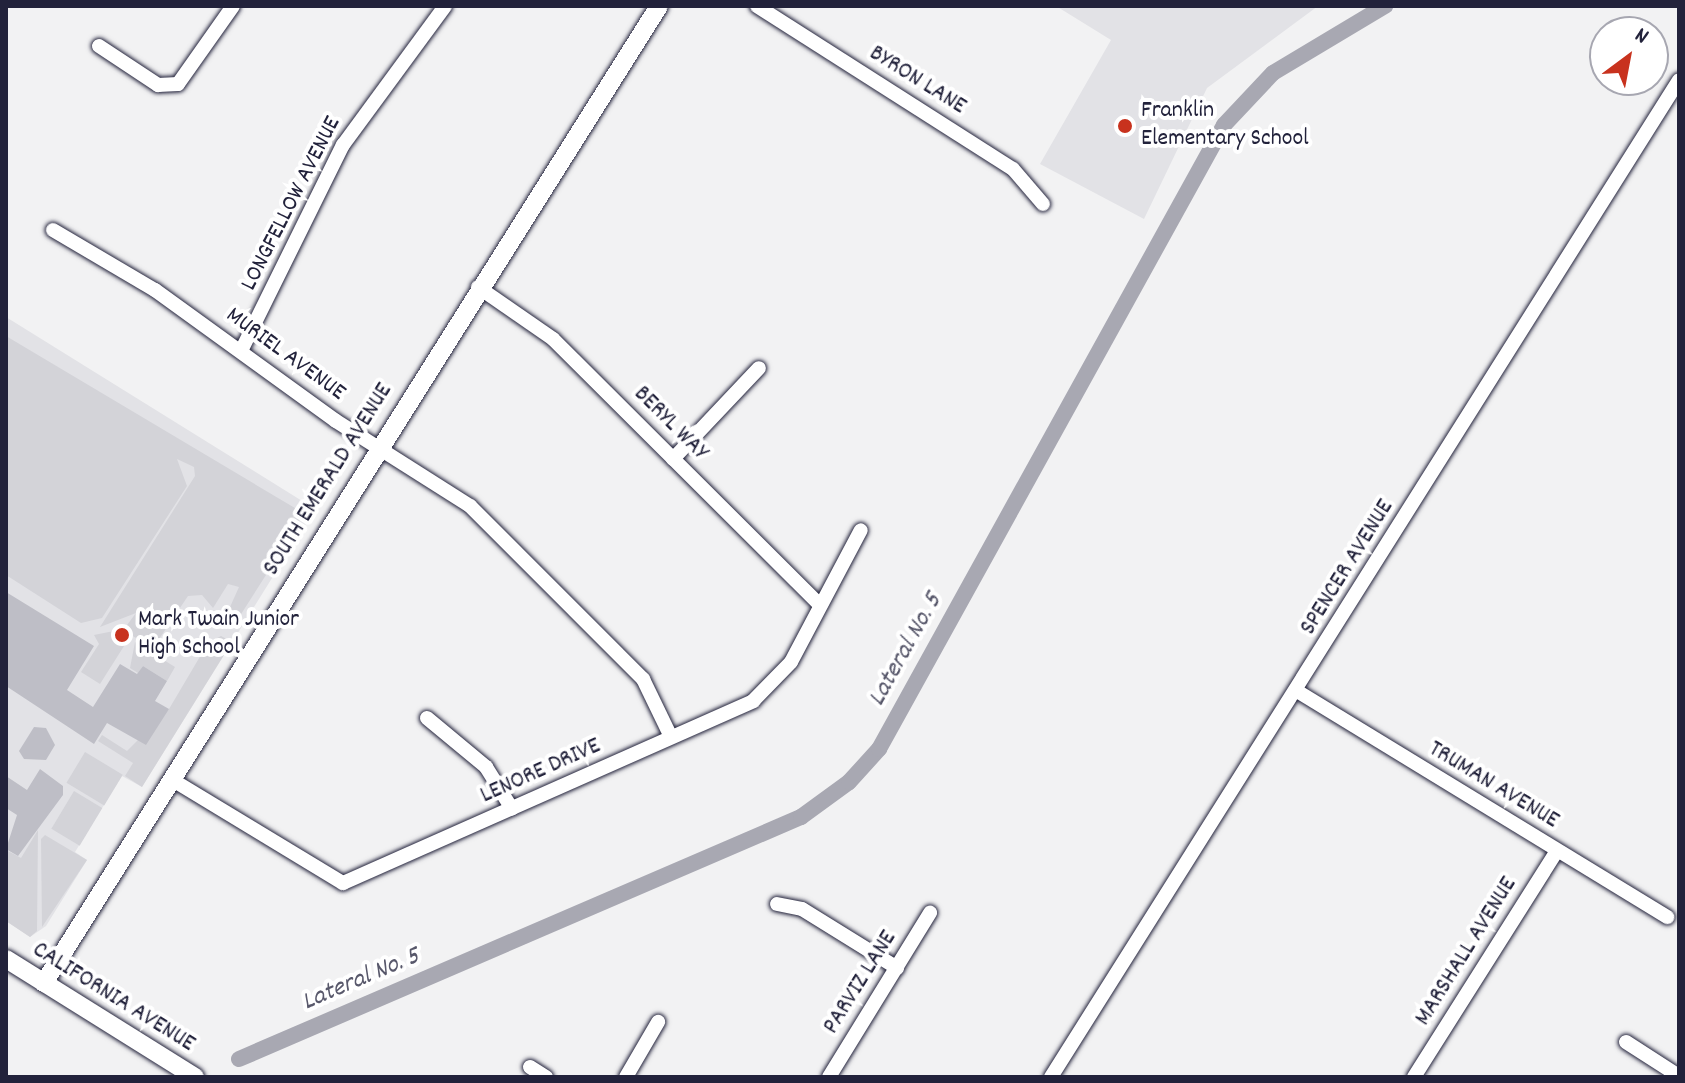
<!DOCTYPE html>
<html>
<head>
<meta charset="utf-8">
<style>
	body { margin:0 }
	#map { position:relative; width:1685px; height:1083px; overflow:hidden; background:#f2f2f3; font-family:Dekko,sans-serif }
	div>[style] { position:absolute }
	[style*='--x'] { left:calc(var(--x)*1px); top:calc(var(--y)*1px); width:calc(var(--w)*1px); rotate:calc(var(--a)*1deg) }
	.built>* { inset:0; background:#e2e2e6 }
	.green>* { inset:0; background:#d3d3d8; transform-origin:0 0 }
	.canal>* { height:16px; margin:-8px; padding:0 8px; transform-origin:8px; border-radius:8px; background:#a8a8b2 }
	.building>* { inset:0; background:#bebec6 }
	.roads { filter:drop-shadow(0 0 2px #22223b) drop-shadow(0 0 2px #22223b) }
	.minor>* { height:14px; margin:-7px; padding:0 7px; transform-origin:7px; border-radius:7px; background:#fff }
	.tertiary>* { height:18px; margin:-9px; padding:0 9px; transform-origin:9px; border-radius:9px; background:#fff }
	.dots>* { width:22px; height:22px; translate:-50% -50%; box-sizing:border-box; border:4px solid #fff; border-radius:50% }
	span { translate:-50% -50%; white-space:nowrap; text-align:center; line-height:1.15; -webkit-text-stroke:8px #fff; paint-order:stroke }
	.street-label { font-size:24px; color:#22223b }
	.poi-label { font-size:24px; color:#22223b }
	.left { translate:0 -50%; text-align:left }
	.water-label { font-size:26px; color:#58586b; font-style:italic }
	.frame { position:absolute; inset:0; border:8px solid #22223b; pointer-events:none }
	.north { position:absolute; left:1589px; top:16px; width:80px; height:80px; box-sizing:border-box; background:#fff; border:2px solid #a7a7b1; border-radius:50%; rotate:32deg; font-size:22px; font-weight:700; line-height:32px; text-align:center; color:#22223b }
	.north::after { content:''; display:block; margin:auto; width:28px; height:36px; background:#c8321e; clip-path:polygon(50% 0,100% 100%,50% 72%,0 100%) }
</style>
</head>
<body>
<div id="map">
	<div class="built">
		<i style="clip-path:polygon(1056px 6px,1318px 6px,1207px 88px,1144px 219px,1040px 164px,1111px 40px)"></i>
		<i style="clip-path:polygon(6px 317px,315px 509px,142px 787px,122px 776px,75px 852px,87px 860px,46px 926px,30px 937px,6px 921px)"></i>
	</div>
	<div class="green">
		<i style="clip-path:polygon(6px 336px,305px 514px,236px 622px,226px 616px,239px 587px,228px 584px,213px 608px,202px 595px,188px 596px,153px 648px,131px 635px,100px 684px,81px 672px,99px 644px,94px 635px,124px 629px,136px 613px,100px 627px,195px 476px,194px 467px,177px 459px,187px 486px,102px 618px,81px 623px,6px 575px)"></i>
		<i style="clip-path:polygon(221px 636px,232px 642px,142px 787px,125px 776px,133px 763px,98px 741px,102px 735px,127px 751px,169px 709px,208px 643px)"></i>
		<i style="clip-path:polygon(135px 642px,175px 667px,167px 681px,143px 666px,138px 673px,130px 668px)"></i>
		<i style="left:85px;top:752px;width:44px;height:36px;rotate:31deg"></i>
		<i style="left:74px;top:791px;width:33px;height:44px;rotate:31deg"></i>
		<i style="clip-path:polygon(38px 830px,37px 931px,30px 937px,6px 921px,6px 850px,21px 858px)"></i>
		<i style="clip-path:polygon(45px 835px,87px 860px,42px 927px,41px 839px)"></i>
	</div>
	<div class="canal">
		<i style="--x:239;--y:1059;--w:612;--a:-23.3"></i>
		<i style="--x:801;--y:817;--w:59;--a:-36.1"></i>
		<i style="--x:849;--y:782;--w:45;--a:-47.7"></i>
		<i style="--x:879;--y:749;--w:713;--a:-61.06"></i>
		<i style="--x:1224;--y:125;--w:71;--a:-46.7"></i>
		<i style="--x:1273;--y:73;--w:131;--a:-30.9"></i>
	</div>
	<div class="building">
		<i style="clip-path:polygon(6px 592px,94px 646px,67px 690px,93px 707px,120px 664px,137px 674px,143px 666px,167px 681px,155px 701px,169px 709px,146px 745px,107px 723px,94px 744px,6px 686px)"></i>
		<i style="clip-path:polygon(34px 727px,46px 728px,55px 745px,46px 760px,24px 759px,19px 751px)"></i>
		<i style="clip-path:polygon(40px 769px,63px 786px,63px 795px,18px 856px,6px 849px,17px 815px,6px 808px,6px 776px,27px 790px)"></i>
	</div>
	<div class="roads">
		<div class="minor">
			<i style="--x:757;--y:6;--w:303;--a:32.5"></i>
			<i style="--x:1013;--y:169;--w:46;--a:49.4"></i>
			<i style="--x:99;--y:46;--w:71;--a:33.5"></i>
			<i style="--x:158;--y:85;--w:20;--a:-3"></i>
			<i style="--x:178;--y:84;--w:95;--a:-54.8"></i>
			<i style="--x:53;--y:230;--w:118;--a:30.5"></i>
			<i style="--x:155;--y:290;--w:223;--a:35.9"></i>
			<i style="--x:336;--y:421;--w:159;--a:32.4"></i>
			<i style="--x:470;--y:506;--w:245;--a:45"></i>
			<i style="--x:643;--y:679;--w:64;--a:64.2"></i>
			<i style="--x:478;--y:287;--w:91;--a:34.7"></i>
			<i style="--x:553;--y:339;--w:377;--a:44.9"></i>
			<i style="--x:242;--y:349;--w:228;--a:-63.7"></i>
			<i style="--x:343;--y:145;--w:172;--a:-53.7"></i>
			<i style="--x:673;--y:459;--w:125;--a:-46.6"></i>
			<i style="--x:1297;--y:691;--w:434;--a:31.4"></i>
			<i style="--x:427;--y:718;--w:77;--a:39.7"></i>
			<i style="--x:486;--y:767;--w:49;--a:58.2"></i>
			<i style="--x:171;--y:779;--w:201;--a:31.2"></i>
			<i style="--x:343;--y:883;--w:449;--a:-23.9"></i>
			<i style="--x:753;--y:701;--w:54;--a:-45.7"></i>
			<i style="--x:791;--y:662;--w:149;--a:-62.1"></i>
			<i style="--x:777;--y:904;--w:25;--a:11"></i>
			<i style="--x:802;--y:909;--w:112;--a:31.8"></i>
			<i style="--x:1626;--y:1042;--w:63;--a:32.7"></i>
			<i style="--x:530;--y:1067;--w:19;--a:32"></i>
			<i style="--x:626;--y:1077;--w:64;--a:-59.8"></i>
			<i style="--x:829;--y:1077;--w:193;--a:-58.4"></i>
			<i style="--x:1051;--y:1077;--w:1178;--a:-57.79"></i>
			<i style="--x:1414;--y:1077;--w:267;--a:-57.7"></i>
		</div>
		<div class="tertiary">
			<i style="--x:6;--y:959;--w:223;--a:32"></i>
			<i style="--x:44;--y:983;--w:1154;--a:-57.81"></i>
		</div>
	</div>
	<div class="dots">
		<i style="left:1125px;top:126px;background:#c8321e"></i>
		<i style="left:122px;top:635px;background:#c8321e"></i>
	</div>
	<div class="street-label">
		<span style="left:917px;top:81px;rotate:32deg">BYRON LANE</span>
		<span style="left:292px;top:204px;rotate:-63deg">LONGFELLOW AVENUE</span>
		<span style="left:285px;top:355px;rotate:36deg">MURIEL AVENUE</span>
		<span style="left:670px;top:424px;rotate:45deg">BERYL WAY</span>
		<span style="left:329px;top:480px;rotate:-58deg">SOUTH EMERALD AVENUE</span>
		<span style="left:1348px;top:568px;rotate:-58deg">SPENCER AVENUE</span>
		<span style="left:541px;top:772px;rotate:-24deg">LENORE DRIVE</span>
		<span style="left:1493px;top:786px;rotate:31deg">TRUMAN AVENUE</span>
		<span style="left:1467px;top:952px;rotate:-58deg">MARSHALL AVENUE</span>
		<span style="left:861px;top:983px;rotate:-58deg">PARVIZ LANE</span>
		<span style="left:113px;top:998px;rotate:32deg">CALIFORNIA AVENUE</span>
	</div>
	<div class="poi-label">
		<span class="left" style="left:1141px;top:126px">Franklin<br>Elementary School</span>
		<span class="left" style="left:138px;top:635px">Mark Twain Junior<br>High School</span>
	</div>
	<div class="water-label">
		<span style="left:906px;top:650px;rotate:-61deg">Lateral No. 5</span>
		<span style="left:361px;top:980px;rotate:-23deg">Lateral No. 5</span>
	</div>
	<div class="frame"></div>
	<div class="north">N</div>
</div>
</body>
</html>
